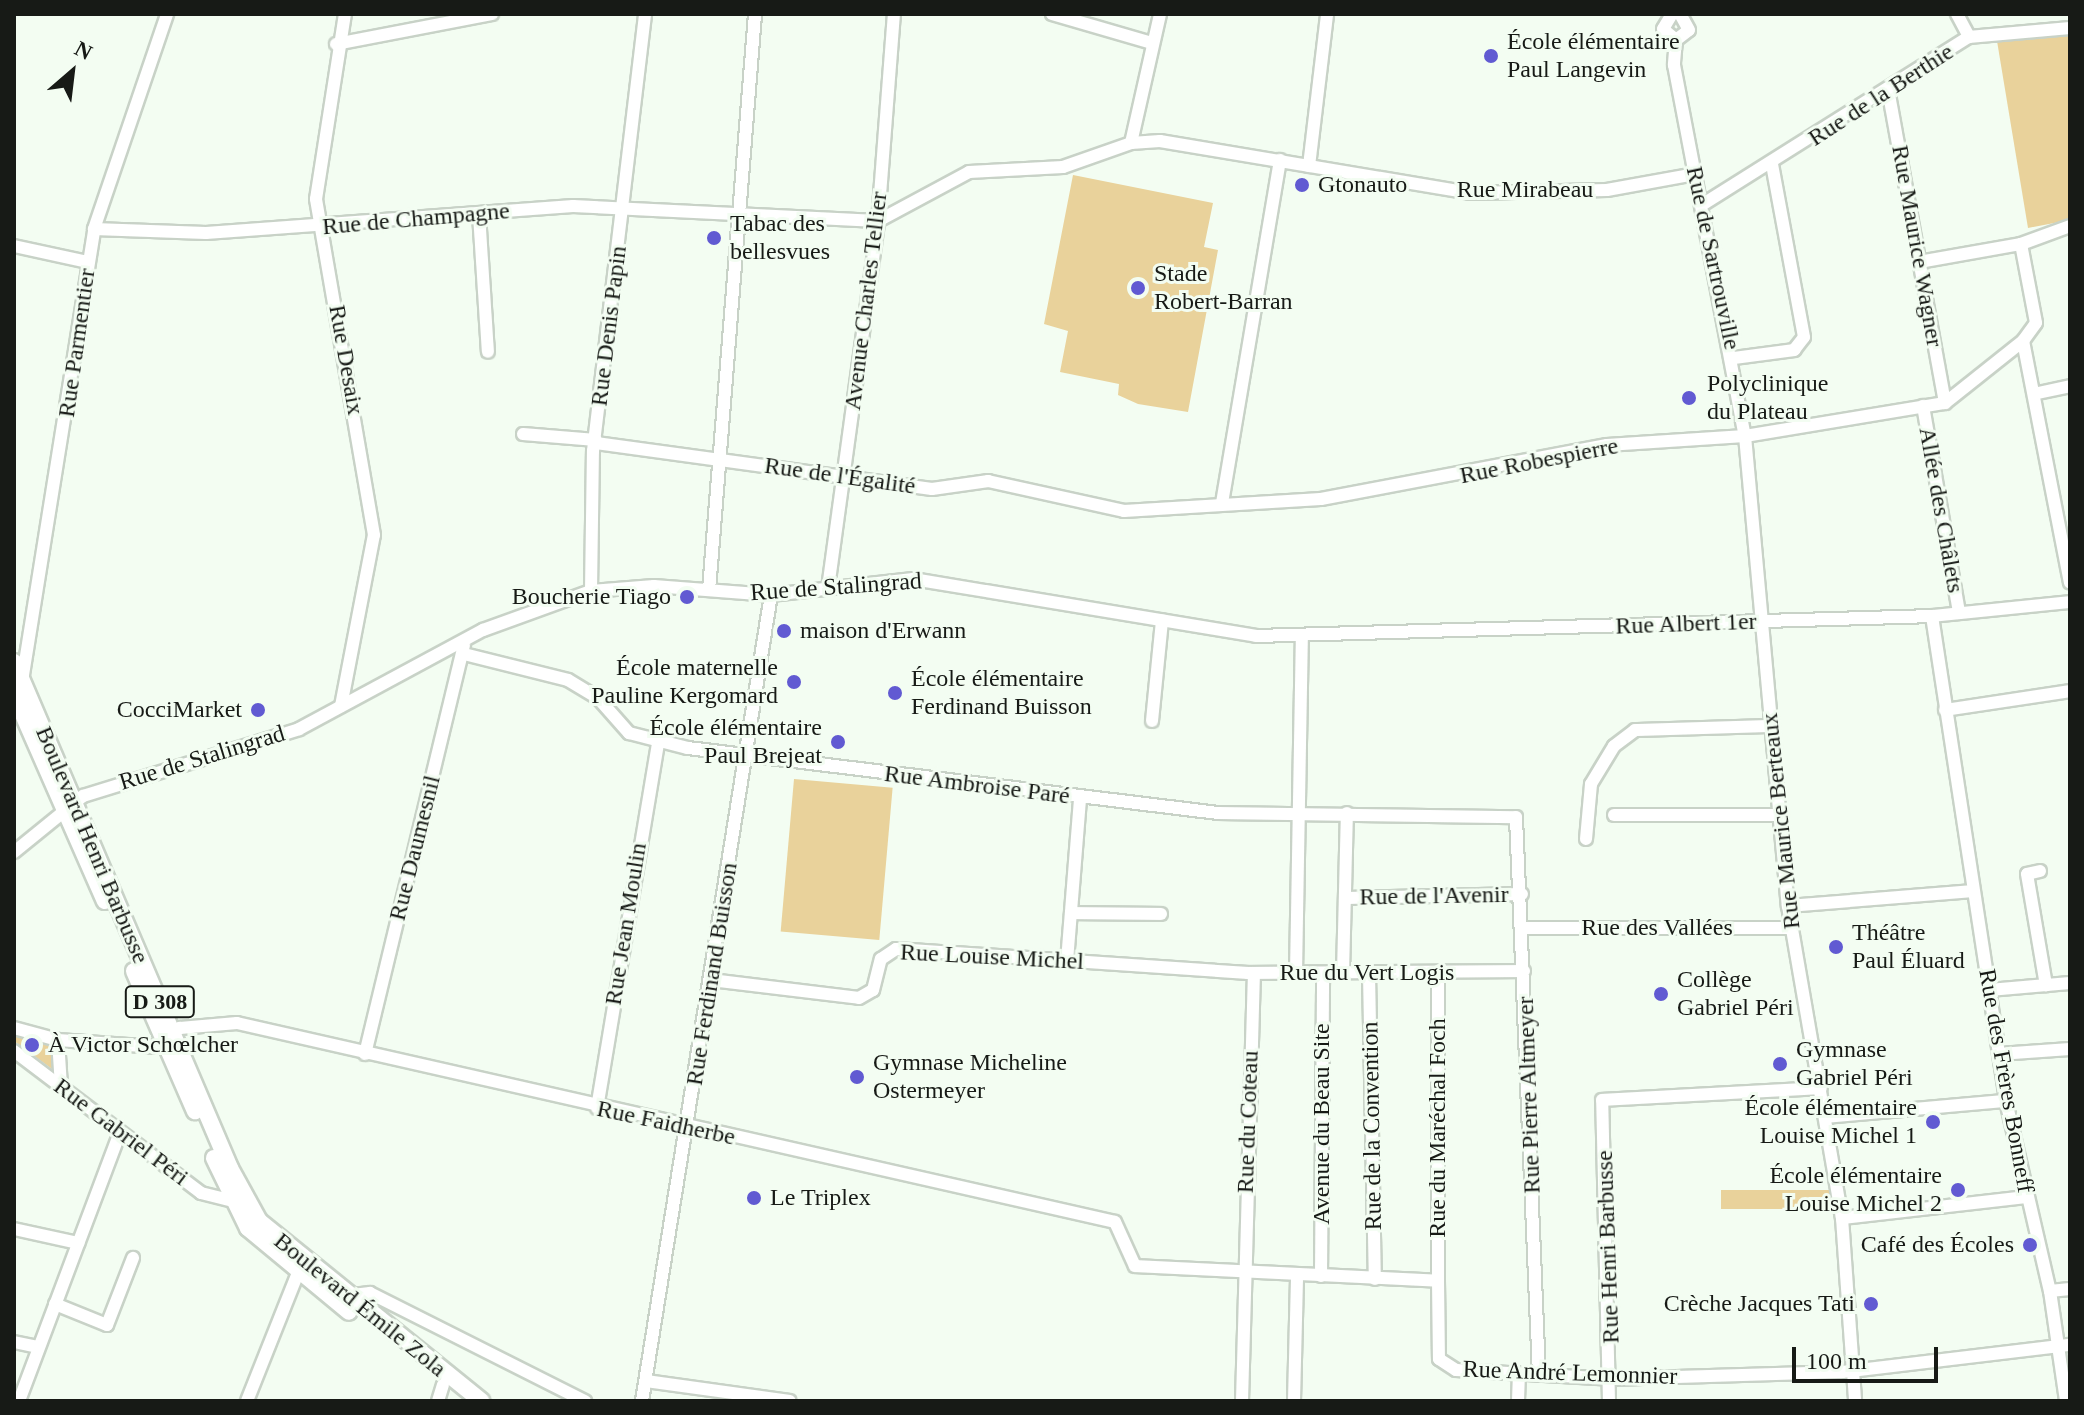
<!DOCTYPE html>
<html>
<head>
<meta charset="utf-8">
<style>
	body { margin:0 }
	#map { position:relative; width:2084px; height:1415px; overflow:hidden; background:#f3fdf2; font-family:"Times New Roman",serif }
	div>[style] { position:absolute }
	[style*='--x'] { left:calc(var(--x)*1px); top:calc(var(--y)*1px); width:calc(var(--w)*1px); rotate:calc(var(--a)*1deg) }
	.green>* { inset:0; background:#e9d29b; transform-origin:0 0 }
	.roads { filter:drop-shadow(2px 0 #c8d2c7) drop-shadow(-2px 0 #c8d2c7) drop-shadow(0 2px #c8d2c7) drop-shadow(0 -2px #c8d2c7) }
	.minor>* { height:12px; margin:-6px; padding:0 6px; transform-origin:6px; border-radius:6px; background:#fff }
	.major>* { height:16px; margin:-8px; padding:0 8px; transform-origin:8px; border-radius:8px; background:#fff }
	.dots>* { width:22px; height:22px; translate:-50% -50%; box-sizing:border-box; border:4px solid #f3fdf2; border-radius:50% }
	span { translate:-50% -50%; white-space:nowrap; text-align:center; line-height:1.15; -webkit-text-stroke:6px #f3fdf2; paint-order:stroke }
	.shield-label span { padding:2px 6px; background:#f3fdf2; border:2px solid; border-radius:6px; -webkit-text-stroke-width:0 }
	.shield-label { font-size:22px; color:#171a16; font-weight:700 }
	.poi-label { font-size:24px; color:#171a16 }
	.left { translate:0 -50%; text-align:left }
	.right { translate:-100% -50%; text-align:right }
	.street-label { font-size:24px; color:#171a16 }
	.frame { position:absolute; inset:0; border:16px solid #171a16; pointer-events:none }
	.north { position:absolute; left:32px; top:32px; width:80px; height:80px; -webkit-text-stroke:6px #f3fdf2; paint-order:stroke; rotate:28deg; font-size:22px; font-weight:700; line-height:32px; text-align:center; color:#171a16 }
	.north::after { content:''; display:block; margin:auto; width:28px; height:36px; background:#171a16; clip-path:polygon(50% 0,100% 100%,50% 72%,0 100%) }
	.scale { position:absolute; left:1792px; top:1347px; width:146px; height:36px; box-sizing:border-box; border:4px solid #171a16; border-top:0; padding-left:10px; font-size:24px; line-height:28px; white-space:nowrap; color:#171a16; -webkit-text-stroke:6px #f3fdf2; paint-order:stroke }
</style>
</head>
<body>
<div id="map">
	<div class="green">
		<i style="clip-path:polygon(2070px 35px,2070px 220px,2028px 228px,1997px 41px)"></i>
		<i style="clip-path:polygon(1073px 175px,1213px 203px,1204px 247px,1218px 250px,1188px 412px,1138px 404px,1118px 395px,1119px 384px,1060px 372px,1068px 331px,1044px 324px)"></i>
		<i style="left:794px;top:779px;width:99px;height:153px;rotate:5deg"></i>
		<i style="clip-path:polygon(14px 1033px,52px 1043px,57px 1066px,52px 1069px,14px 1041px)"></i>
		<i style="left:1833px;top:1190px;width:19px;height:112px;rotate:90deg"></i>
	</div>
	<div class="roads">
		<div class="minor">
			<i style="--x:1052;--y:14;--w:104;--a:16.2"></i>
			<i style="--x:1672;--y:14;--w:17;--a:121"></i>
			<i style="--x:1663;--y:29;--w:17;--a:40"></i>
			<i style="--x:1676;--y:40;--w:16;--a:-38"></i>
			<i style="--x:1689;--y:30;--w:18;--a:-119"></i>
			<i style="--x:1957;--y:14;--w:26;--a:62"></i>
			<i style="--x:1676;--y:40;--w:25;--a:95"></i>
			<i style="--x:1674;--y:65;--w:378;--a:79.2"></i>
			<i style="--x:1745;--y:436;--w:472;--a:84.8"></i>
			<i style="--x:1788;--y:906;--w:317;--a:80.2"></i>
			<i style="--x:1842;--y:1218;--w:183;--a:85.9"></i>
			<i style="--x:336;--y:44;--w:159;--a:-10.9"></i>
			<i style="--x:1888;--y:89;--w:319;--a:79.7"></i>
			<i style="--x:1131;--y:143;--w:132;--a:-77.3"></i>
			<i style="--x:1309;--y:166;--w:153;--a:-83.2"></i>
			<i style="--x:1705;--y:203;--w:312;--a:-32.2"></i>
			<i style="--x:1969;--y:37;--w:101;--a:-5.1"></i>
			<i style="--x:479;--y:214;--w:138;--a:86.3"></i>
			<i style="--x:94;--y:229;--w:112;--a:2"></i>
			<i style="--x:206;--y:233;--w:368;--a:-4.2"></i>
			<i style="--x:573;--y:206;--w:305;--a:2.8"></i>
			<i style="--x:878;--y:221;--w:103;--a:-28.3"></i>
			<i style="--x:969;--y:172;--w:94;--a:-3"></i>
			<i style="--x:1063;--y:167;--w:72;--a:-19.4"></i>
			<i style="--x:1131;--y:143;--w:29;--a:-4"></i>
			<i style="--x:1160;--y:141;--w:314;--a:9.5"></i>
			<i style="--x:1470;--y:193;--w:137;--a:-1.3"></i>
			<i style="--x:1607;--y:190;--w:89;--a:-10.3"></i>
			<i style="--x:2021;--y:244;--w:80;--a:79.2"></i>
			<i style="--x:2036;--y:323;--w:22;--a:126"></i>
			<i style="--x:2023;--y:341;--w:246;--a:79"></i>
			<i style="--x:14;--y:246;--w:76;--a:12.2"></i>
			<i style="--x:1919;--y:262;--w:104;--a:-10"></i>
			<i style="--x:2021;--y:244;--w:52;--a:-20.2"></i>
			<i style="--x:1734;--y:358;--w:61;--a:-7.6"></i>
			<i style="--x:1794;--y:350;--w:16;--a:-52"></i>
			<i style="--x:1804;--y:337;--w:175;--a:-100.5"></i>
			<i style="--x:2038;--y:393;--w:33;--a:-12"></i>
			<i style="--x:1923;--y:406;--w:210;--a:80.1"></i>
			<i style="--x:523;--y:434;--w:73;--a:4.7"></i>
			<i style="--x:596;--y:443;--w:339;--a:7.8"></i>
			<i style="--x:932;--y:489;--w:57;--a:-8.1"></i>
			<i style="--x:988;--y:481;--w:139;--a:12.4"></i>
			<i style="--x:1124;--y:511;--w:197;--a:-3.5"></i>
			<i style="--x:1321;--y:499;--w:291;--a:-10.7"></i>
			<i style="--x:1607;--y:445;--w:138;--a:-3.7"></i>
			<i style="--x:1745;--y:436;--w:203;--a:-9.4"></i>
			<i style="--x:1945;--y:403;--w:100;--a:-38.5"></i>
			<i style="--x:1222;--y:503;--w:348;--a:-80.4"></i>
			<i style="--x:828;--y:588;--w:370;--a:-82.2"></i>
			<i style="--x:878;--y:221;--w:208;--a:-85.6"></i>
			<i style="--x:709;--y:590;--w:578;--a:-85.43"></i>
			<i style="--x:591;--y:591;--w:140;--a:-89.2"></i>
			<i style="--x:593;--y:451;--w:440;--a:-83.2"></i>
			<i style="--x:1932;--y:616;--w:491;--a:81.3"></i>
			<i style="--x:2006;--y:1101;--w:195;--a:77"></i>
			<i style="--x:2050;--y:1291;--w:111;--a:81.7"></i>
			<i style="--x:464;--y:654;--w:107;--a:14"></i>
			<i style="--x:568;--y:680;--w:35;--a:31"></i>
			<i style="--x:598;--y:698;--w:47;--a:48.5"></i>
			<i style="--x:629;--y:733;--w:61;--a:14.3"></i>
			<i style="--x:688;--y:748;--w:534;--a:6.99"></i>
			<i style="--x:1218;--y:813;--w:298;--a:0.8"></i>
			<i style="--x:1516;--y:817;--w:558;--a:87.64"></i>
			<i style="--x:22;--y:681;--w:458;--a:-80.9"></i>
			<i style="--x:94;--y:229;--w:227;--a:-71.2"></i>
			<i style="--x:341;--y:706;--w:174;--a:-79.1"></i>
			<i style="--x:374;--y:535;--w:341;--a:-99.8"></i>
			<i style="--x:316;--y:199;--w:187;--a:-81.1"></i>
			<i style="--x:1945;--y:710;--w:126;--a:-8.6"></i>
			<i style="--x:1152;--y:721;--w:101;--a:-84.3"></i>
			<i style="--x:1614;--y:815;--w:166;--a:0"></i>
			<i style="--x:1586;--y:839;--w:55;--a:-84.8"></i>
			<i style="--x:1591;--y:784;--w:44;--a:-58.8"></i>
			<i style="--x:1614;--y:746;--w:26;--a:-37"></i>
			<i style="--x:1635;--y:730;--w:136;--a:-1.7"></i>
			<i style="--x:14;--y:852;--w:89;--a:-39.1"></i>
			<i style="--x:83;--y:796;--w:226;--a:-17.2"></i>
			<i style="--x:299;--y:729;--w:209;--a:-28.3"></i>
			<i style="--x:483;--y:630;--w:115;--a:-19.9"></i>
			<i style="--x:591;--y:591;--w:63;--a:-4.5"></i>
			<i style="--x:654;--y:586;--w:117;--a:4.4"></i>
			<i style="--x:771;--y:595;--w:143;--a:-6.4"></i>
			<i style="--x:913;--y:579;--w:348;--a:9.4"></i>
			<i style="--x:1256;--y:636;--w:676;--a:-1.69"></i>
			<i style="--x:1932;--y:616;--w:139;--a:-5.8"></i>
			<i style="--x:2040;--y:871;--w:13;--a:167"></i>
			<i style="--x:2027;--y:874;--w:113;--a:80.3"></i>
			<i style="--x:1346;--y:898;--w:176;--a:-1.3"></i>
			<i style="--x:1788;--y:906;--w:186;--a:-4.6"></i>
			<i style="--x:1071;--y:913;--w:90;--a:0.6"></i>
			<i style="--x:1523;--y:928;--w:268;--a:0"></i>
			<i style="--x:1067;--y:961;--w:164;--a:-85.4"></i>
			<i style="--x:1296;--y:973;--w:336;--a:-89"></i>
			<i style="--x:1343;--y:973;--w:160;--a:-88.6"></i>
			<i style="--x:1369;--y:974;--w:305;--a:88.9"></i>
			<i style="--x:711;--y:980;--w:149;--a:6.9"></i>
			<i style="--x:859;--y:998;--w:16;--a:-30"></i>
			<i style="--x:873;--y:990;--w:32;--a:-76"></i>
			<i style="--x:881;--y:959;--w:18;--a:-34"></i>
			<i style="--x:896;--y:949;--w:353;--a:3.9"></i>
			<i style="--x:1248;--y:973;--w:276;--a:-0.4"></i>
			<i style="--x:1989;--y:990;--w:81;--a:-4.9"></i>
			<i style="--x:14;--y:1028;--w:46;--a:15.3"></i>
			<i style="--x:58;--y:1040;--w:99;--a:4"></i>
			<i style="--x:157;--y:1047;--w:30;--a:-40"></i>
			<i style="--x:180;--y:1028;--w:57;--a:-5"></i>
			<i style="--x:237;--y:1023;--w:900;--a:12.77"></i>
			<i style="--x:1115;--y:1222;--w:48;--a:65.6"></i>
			<i style="--x:1135;--y:1266;--w:303;--a:2.8"></i>
			<i style="--x:1438;--y:1281;--w:78;--a:89.3"></i>
			<i style="--x:1439;--y:1359;--w:20;--a:33"></i>
			<i style="--x:1456;--y:1370;--w:154;--a:3.3"></i>
			<i style="--x:1610;--y:1379;--w:232;--a:-1.7"></i>
			<i style="--x:1842;--y:1372;--w:230;--a:-6.8"></i>
			<i style="--x:58;--y:1040;--w:47;--a:86.3"></i>
			<i style="--x:14;--y:1051;--w:235;--a:37.2"></i>
			<i style="--x:201;--y:1193;--w:41;--a:14"></i>
			<i style="--x:365;--y:1054;--w:421;--a:-76.4"></i>
			<i style="--x:1999;--y:1054;--w:71;--a:-4"></i>
			<i style="--x:597;--y:1108;--w:371;--a:-80.5"></i>
			<i style="--x:1825;--y:1117;--w:182;--a:-5.1"></i>
			<i style="--x:1842;--y:1218;--w:186;--a:-6.5"></i>
			<i style="--x:14;--y:1229;--w:66;--a:12.3"></i>
			<i style="--x:1321;--y:1276;--w:303;--a:-89.6"></i>
			<i style="--x:1438;--y:1281;--w:306;--a:-90"></i>
			<i style="--x:2050;--y:1291;--w:20;--a:-6"></i>
			<i style="--x:344;--y:1296;--w:26;--a:-7"></i>
			<i style="--x:370;--y:1293;--w:241;--a:26.7"></i>
			<i style="--x:55;--y:1304;--w:56;--a:22"></i>
			<i style="--x:107;--y:1325;--w:72;--a:-68.8"></i>
			<i style="--x:14;--y:1342;--w:25;--a:12"></i>
			<i style="--x:646;--y:1381;--w:145;--a:7.9"></i>
			<i style="--x:19;--y:1401;--w:287;--a:-69.4"></i>
			<i style="--x:247;--y:1401;--w:146;--a:-68.3"></i>
			<i style="--x:438;--y:1401;--w:17;--a:-73"></i>
			<i style="--x:642;--y:1401;--w:816;--a:-80.91"></i>
			<i style="--x:1242;--y:1401;--w:428;--a:-88.4"></i>
			<i style="--x:1294;--y:1401;--w:127;--a:-88.6"></i>
			<i style="--x:1518;--y:1401;--w:27;--a:-88"></i>
			<i style="--x:1609;--y:1401;--w:301;--a:-91.3"></i>
			<i style="--x:1602;--y:1100;--w:219;--a:-3.1"></i>
		</div>
		<div class="major">
			<i style="--x:14;--y:662;--w:550;--a:66.88"></i>
			<i style="--x:230;--y:1168;--w:60;--a:61.3"></i>
			<i style="--x:259;--y:1221;--w:286;--a:39"></i>
			<i style="--x:14;--y:694;--w:226;--a:66.3"></i>
			<i style="--x:134;--y:971;--w:153;--a:66.5"></i>
			<i style="--x:214;--y:1158;--w:78;--a:64.1"></i>
			<i style="--x:248;--y:1228;--w:131;--a:39.7"></i>
		</div>
	</div>
	<div class="dots">
		<i style="left:1491px;top:56px;background:#615ad2"></i>
		<i style="left:1302px;top:185px;background:#615ad2"></i>
		<i style="left:714px;top:238px;background:#615ad2"></i>
		<i style="left:1138px;top:288px;background:#615ad2"></i>
		<i style="left:1689px;top:398px;background:#615ad2"></i>
		<i style="left:687px;top:597px;background:#615ad2"></i>
		<i style="left:784px;top:631px;background:#615ad2"></i>
		<i style="left:794px;top:682px;background:#615ad2"></i>
		<i style="left:895px;top:693px;background:#615ad2"></i>
		<i style="left:258px;top:710px;background:#615ad2"></i>
		<i style="left:838px;top:742px;background:#615ad2"></i>
		<i style="left:1836px;top:947px;background:#615ad2"></i>
		<i style="left:1661px;top:994px;background:#615ad2"></i>
		<i style="left:32px;top:1045px;background:#615ad2"></i>
		<i style="left:1780px;top:1064px;background:#615ad2"></i>
		<i style="left:857px;top:1077px;background:#615ad2"></i>
		<i style="left:1933px;top:1122px;background:#615ad2"></i>
		<i style="left:1958px;top:1190px;background:#615ad2"></i>
		<i style="left:754px;top:1198px;background:#615ad2"></i>
		<i style="left:2030px;top:1245px;background:#615ad2"></i>
		<i style="left:1871px;top:1304px;background:#615ad2"></i>
	</div>
	<div class="shield-label">
		<span style="left:160px;top:1002px">D 308</span>
	</div>
	<div class="poi-label">
		<span class="left" style="left:1507px;top:56px">École élémentaire<br>Paul Langevin</span>
		<span class="left" style="left:1318px;top:185px">Gtonauto</span>
		<span class="left" style="left:730px;top:238px">Tabac des<br>bellesvues</span>
		<span class="left" style="left:1154px;top:288px">Stade<br>Robert-Barran</span>
		<span class="left" style="left:1707px;top:398px">Polyclinique<br>du Plateau</span>
		<span class="right" style="left:671px;top:597px">Boucherie Tiago</span>
		<span class="left" style="left:800px;top:631px">maison d'Erwann</span>
		<span class="right" style="left:778px;top:682px">École maternelle<br>Pauline Kergomard</span>
		<span class="left" style="left:911px;top:693px">École élémentaire<br>Ferdinand Buisson</span>
		<span class="right" style="left:242px;top:710px">CocciMarket</span>
		<span class="right" style="left:822px;top:742px">École élémentaire<br>Paul Brejeat</span>
		<span class="left" style="left:1852px;top:947px">Théâtre<br>Paul Éluard</span>
		<span class="left" style="left:1677px;top:994px">Collège<br>Gabriel Péri</span>
		<span class="left" style="left:48px;top:1045px">À Victor Schœlcher</span>
		<span class="left" style="left:1796px;top:1064px">Gymnase<br>Gabriel Péri</span>
		<span class="left" style="left:873px;top:1077px">Gymnase Micheline<br>Ostermeyer</span>
		<span class="right" style="left:1917px;top:1122px">École élémentaire<br>Louise Michel 1</span>
		<span class="right" style="left:1942px;top:1190px">École élémentaire<br>Louise Michel 2</span>
		<span class="left" style="left:770px;top:1198px">Le Triplex</span>
		<span class="right" style="left:2014px;top:1245px">Café des Écoles</span>
		<span class="right" style="left:1855px;top:1304px">Crèche Jacques Tati</span>
	</div>
	<div class="street-label">
		<span style="left:1881px;top:95px;rotate:-33deg">Rue de la Berthie</span>
		<span style="left:1525px;top:190px">Rue Mirabeau</span>
		<span style="left:416px;top:219px;rotate:-5deg">Rue de Champagne</span>
		<span style="left:1917px;top:246px;rotate:80deg">Rue Maurice Wagner</span>
		<span style="left:1713px;top:258px;rotate:78deg">Rue de Sartrouville</span>
		<span style="left:866px;top:301px;rotate:-83deg">Avenue Charles Tellier</span>
		<span style="left:609px;top:326px;rotate:-83deg">Rue Denis Papin</span>
		<span style="left:77px;top:343px;rotate:-82deg">Rue Parmentier</span>
		<span style="left:346px;top:360px;rotate:80deg">Rue Desaix</span>
		<span style="left:1539px;top:461px;rotate:-11deg">Rue Robespierre</span>
		<span style="left:840px;top:476px;rotate:8deg">Rue de l'Égalité</span>
		<span style="left:1941px;top:510px;rotate:80deg">Allée des Châlets</span>
		<span style="left:836px;top:587px;rotate:-4deg">Rue de Stalingrad</span>
		<span style="left:1686px;top:624px;rotate:-2deg">Rue Albert 1er</span>
		<span style="left:202px;top:758px;rotate:-17deg">Rue de Stalingrad</span>
		<span style="left:977px;top:785px;rotate:7deg">Rue Ambroise Paré</span>
		<span style="left:1781px;top:821px;rotate:-96deg">Rue Maurice Berteaux</span>
		<span style="left:92px;top:845px;rotate:67deg">Boulevard Henri Barbusse</span>
		<span style="left:415px;top:848px;rotate:-76deg">Rue Daumesnil</span>
		<span style="left:1434px;top:896px;rotate:-1deg">Rue de l'Avenir</span>
		<span style="left:626px;top:924px;rotate:-81deg">Rue Jean Moulin</span>
		<span style="left:1657px;top:928px">Rue des Vallées</span>
		<span style="left:992px;top:957px;rotate:3deg">Rue Louise Michel</span>
		<span style="left:1367px;top:973px">Rue du Vert Logis</span>
		<span style="left:712px;top:974px;rotate:-81deg">Rue Ferdinand Buisson</span>
		<span style="left:2006px;top:1081px;rotate:80deg">Rue des Frères Bonneff</span>
		<span style="left:1529px;top:1095px;rotate:-92deg">Rue Pierre Altmeyer</span>
		<span style="left:1248px;top:1122px;rotate:-88deg">Rue du Coteau</span>
		<span style="left:666px;top:1123px;rotate:12deg">Rue Faidherbe</span>
		<span style="left:1322px;top:1124px;rotate:-90deg">Avenue du Beau Site</span>
		<span style="left:1372px;top:1126px;rotate:-91deg">Rue de la Convention</span>
		<span style="left:1438px;top:1128px;rotate:-90deg">Rue du Maréchal Foch</span>
		<span style="left:121px;top:1132px;rotate:37deg">Rue Gabriel Péri</span>
		<span style="left:1608px;top:1247px;rotate:-92deg">Rue Henri Barbusse</span>
		<span style="left:360px;top:1305px;rotate:39deg">Boulevard Émile Zola</span>
		<span style="left:1570px;top:1373px;rotate:2deg">Rue André Lemonnier</span>
	</div>
	<div class="frame"></div>
	<div class="north">N</div>
	<div class="scale">100 m</div>
</div>
</body>
</html>
